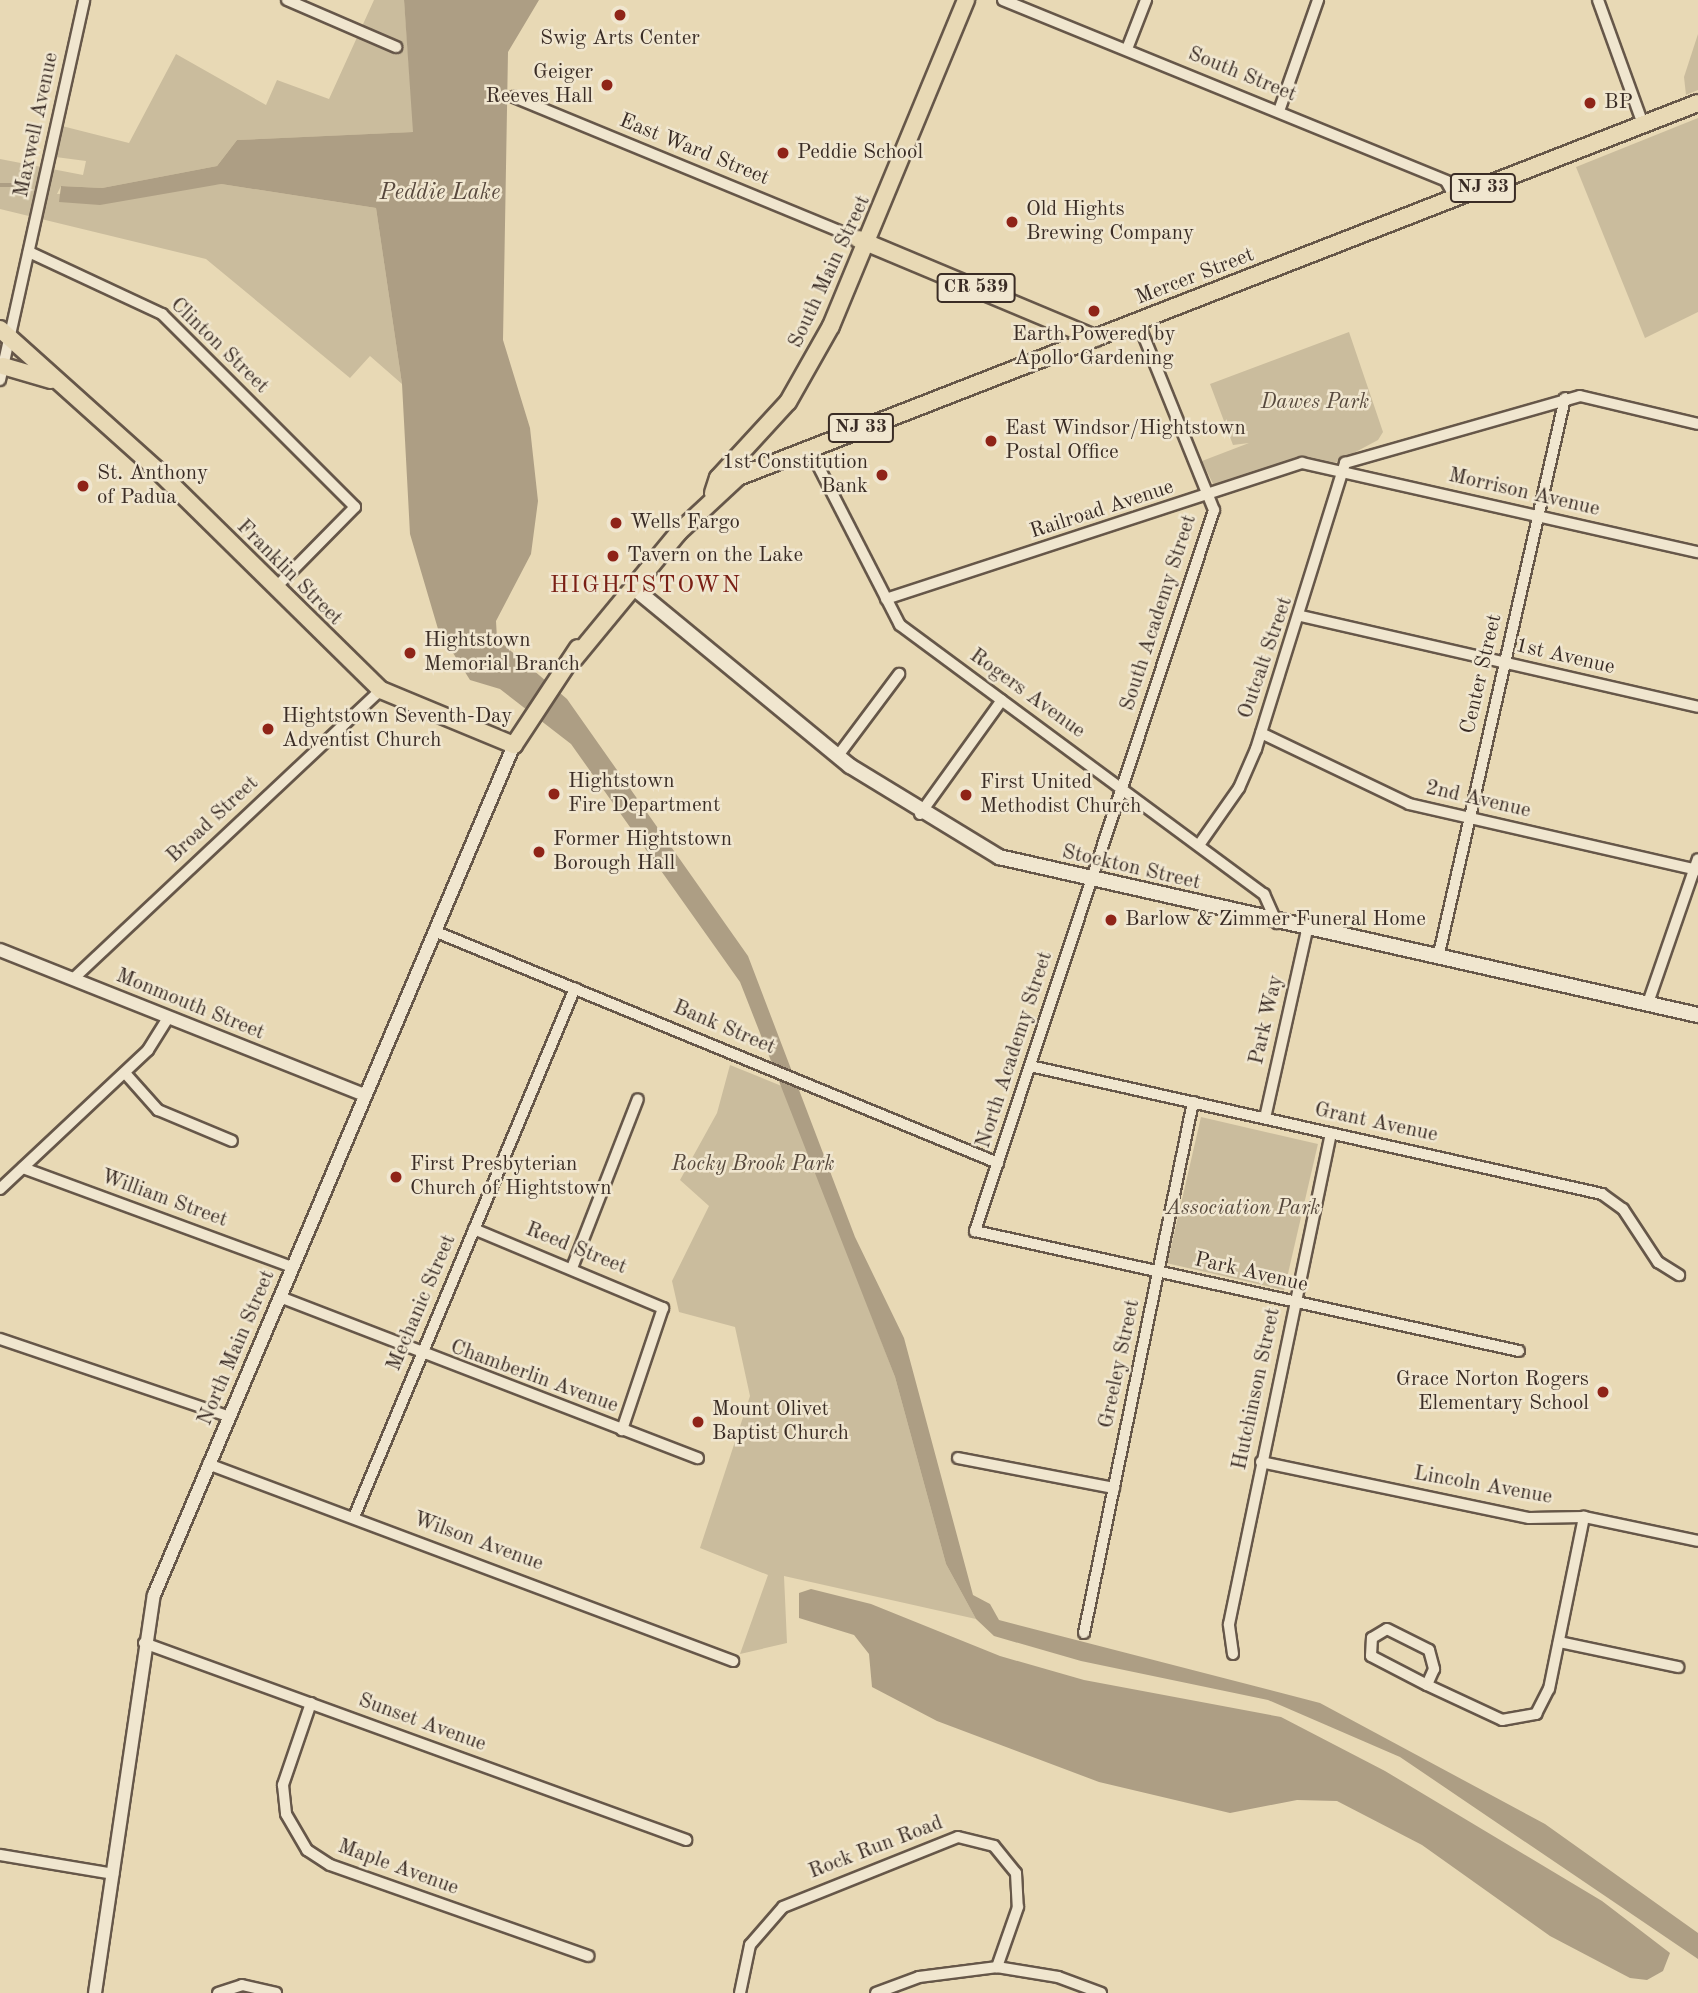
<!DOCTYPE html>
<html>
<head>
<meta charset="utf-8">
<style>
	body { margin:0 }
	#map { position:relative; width:1698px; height:1993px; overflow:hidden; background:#e8d9b5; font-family:"Old Standard TT",serif }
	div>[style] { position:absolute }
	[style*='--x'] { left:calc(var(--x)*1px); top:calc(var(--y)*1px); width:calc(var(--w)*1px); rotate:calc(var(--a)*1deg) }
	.green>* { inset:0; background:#cabc9d; transform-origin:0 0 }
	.water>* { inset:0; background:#ad9e84 }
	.stream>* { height:3.5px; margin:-1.75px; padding:0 1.75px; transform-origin:1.75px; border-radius:1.75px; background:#ad9e84 }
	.roads { filter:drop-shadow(2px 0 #665749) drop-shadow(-2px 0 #665749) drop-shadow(0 2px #665749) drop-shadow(0 -2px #665749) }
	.minor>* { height:10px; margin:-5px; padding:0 5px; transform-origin:5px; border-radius:5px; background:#f0e6cf }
	.tertiary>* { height:12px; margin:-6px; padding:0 6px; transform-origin:6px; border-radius:6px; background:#f0e6cf }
	.secondary>* { height:14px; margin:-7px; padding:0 7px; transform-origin:7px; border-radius:7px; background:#f0e6cf }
	.primary>* { height:16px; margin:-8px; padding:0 8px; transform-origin:8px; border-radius:8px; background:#e8d9b5 }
	.dots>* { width:19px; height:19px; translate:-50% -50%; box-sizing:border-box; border:4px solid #f0e6cf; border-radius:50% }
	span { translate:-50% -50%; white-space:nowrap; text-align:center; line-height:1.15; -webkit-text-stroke:5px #f0e6cf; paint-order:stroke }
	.shield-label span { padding:2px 5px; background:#f0e6cf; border:2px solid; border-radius:5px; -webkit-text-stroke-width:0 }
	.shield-label { font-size:19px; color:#3a2c25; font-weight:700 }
	.poi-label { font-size:21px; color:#3a2c25 }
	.right { translate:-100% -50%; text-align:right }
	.left { translate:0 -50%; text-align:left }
	.street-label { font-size:21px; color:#3a2c25 }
	.park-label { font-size:21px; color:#57493d; font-style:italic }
	.water-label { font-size:23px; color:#57483d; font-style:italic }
	.quarter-label { font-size:24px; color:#7a1f14; letter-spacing:2px }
</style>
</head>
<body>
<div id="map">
	<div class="green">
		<i style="clip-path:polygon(374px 0,404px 0,414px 132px,237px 140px,217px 166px,102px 188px,61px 186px,57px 194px,221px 184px,376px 208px,402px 384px,370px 356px,350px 378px,206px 259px,0 209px,0 159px,83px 175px,86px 161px,48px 156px,54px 124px,129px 143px,176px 54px,266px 105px,277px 80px,329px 99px)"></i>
		<i style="clip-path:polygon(1698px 34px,1698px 90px,1686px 95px,1684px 77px)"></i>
		<i style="clip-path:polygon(1698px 118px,1698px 312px,1645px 338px,1576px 167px)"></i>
		<i style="clip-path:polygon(1349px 332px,1383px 432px,1378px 440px,1335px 463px,1301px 458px,1214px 486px,1202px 461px,1249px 443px,1233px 445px,1210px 384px)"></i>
		<i style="clip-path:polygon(730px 1065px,784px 1087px,895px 1377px,946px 1564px,976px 1619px,784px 1576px,787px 1643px,740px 1654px,768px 1575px,700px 1548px,750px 1396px,735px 1327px,679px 1312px,672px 1281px,709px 1206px,680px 1180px,717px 1113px)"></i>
		<i style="left:1201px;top:1117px;width:120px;height:150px;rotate:13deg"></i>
	</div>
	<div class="water">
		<i style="clip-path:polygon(404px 0,539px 0,508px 52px,503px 340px,530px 428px,538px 501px,531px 554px,496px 621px,497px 639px,567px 699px,748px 956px,855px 1237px,904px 1338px,973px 1595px,990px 1604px,999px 1620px,1320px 1703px,1545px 1824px,1698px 1933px,1698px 1959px,1400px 1757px,1268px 1700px,1081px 1661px,994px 1636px,976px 1619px,946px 1564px,895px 1377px,740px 982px,571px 744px,500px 689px,470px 680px,438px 629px,410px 534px,402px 384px,376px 208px,221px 184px,100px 205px,59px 202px,61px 186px,102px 188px,217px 166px,237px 140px,413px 132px)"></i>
		<i style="clip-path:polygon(811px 1589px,871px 1604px,1000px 1656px,1084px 1680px,1281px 1717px,1385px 1771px,1602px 1901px,1670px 1953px,1663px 1971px,1647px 1980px,1630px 1978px,1550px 1936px,1422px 1845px,1337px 1801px,1297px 1800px,1230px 1813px,1099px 1782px,937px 1721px,872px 1687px,869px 1654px,854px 1635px,799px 1618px,799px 1593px)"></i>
	</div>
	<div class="stream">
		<i style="--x:0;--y:185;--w:26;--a:0"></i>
	</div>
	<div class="roads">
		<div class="minor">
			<i style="--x:287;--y:0;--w:119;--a:23.3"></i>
			<i style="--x:1003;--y:0;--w:479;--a:22.2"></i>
			<i style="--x:1446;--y:181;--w:21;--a:61"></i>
			<i style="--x:1598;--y:0;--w:132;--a:70.1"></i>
			<i style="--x:1127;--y:49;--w:53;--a:-68.8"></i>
			<i style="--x:514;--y:97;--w:372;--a:22.4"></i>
			<i style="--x:1279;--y:111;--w:118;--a:-70.6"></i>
			<i style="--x:29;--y:252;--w:147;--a:25"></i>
			<i style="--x:162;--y:314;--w:273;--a:45"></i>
			<i style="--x:355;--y:507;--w:114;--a:134.6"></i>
			<i style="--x:1138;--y:322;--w:203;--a:68"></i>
			<i style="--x:1214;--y:510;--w:760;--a:108.34"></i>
			<i style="--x:975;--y:1231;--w:557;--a:12.44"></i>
			<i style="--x:0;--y:380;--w:389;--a:-77.5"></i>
			<i style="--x:809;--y:448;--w:199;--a:62.8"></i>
			<i style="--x:900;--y:625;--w:453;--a:36.5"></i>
			<i style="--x:1264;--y:894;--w:32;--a:66"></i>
			<i style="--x:886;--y:599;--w:438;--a:-18.1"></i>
			<i style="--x:1302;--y:463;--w:406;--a:12.7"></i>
			<i style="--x:1301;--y:616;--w:407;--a:12.9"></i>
			<i style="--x:1261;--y:733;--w:164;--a:25.6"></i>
			<i style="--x:1409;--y:804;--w:296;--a:12.9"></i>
			<i style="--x:837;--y:757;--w:104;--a:-53.2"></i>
			<i style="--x:920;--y:814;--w:140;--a:-54.3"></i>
			<i style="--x:1199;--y:845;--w:70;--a:-54.9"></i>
			<i style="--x:1239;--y:788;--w:43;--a:-66.4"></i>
			<i style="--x:1256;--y:749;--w:300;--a:-72.7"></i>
			<i style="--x:1345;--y:463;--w:244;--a:-15.9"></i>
			<i style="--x:1580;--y:396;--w:121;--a:13.3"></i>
			<i style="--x:434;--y:931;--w:610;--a:22.36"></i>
			<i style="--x:1438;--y:958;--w:574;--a:-77.22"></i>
			<i style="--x:73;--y:979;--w:422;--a:-43.2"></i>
			<i style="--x:1648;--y:1003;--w:152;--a:-70.9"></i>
			<i style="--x:1030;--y:1066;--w:586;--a:12.61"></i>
			<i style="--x:1602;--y:1194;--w:26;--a:36"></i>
			<i style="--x:1623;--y:1209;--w:64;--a:56.6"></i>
			<i style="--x:1658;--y:1262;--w:25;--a:32"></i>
			<i style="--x:125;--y:1073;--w:50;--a:48.3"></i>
			<i style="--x:158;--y:1110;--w:80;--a:22.7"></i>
			<i style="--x:1265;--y:1118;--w:193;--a:-77.4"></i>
			<i style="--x:23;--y:1168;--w:287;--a:20.2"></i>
			<i style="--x:0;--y:1189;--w:203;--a:-43.2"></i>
			<i style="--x:148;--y:1050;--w:38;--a:-58"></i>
			<i style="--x:474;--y:1229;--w:205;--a:22.7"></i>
			<i style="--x:663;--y:1308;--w:129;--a:108.6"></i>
			<i style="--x:572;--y:1268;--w:181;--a:-68.7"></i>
			<i style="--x:280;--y:1297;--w:448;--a:21.1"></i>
			<i style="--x:0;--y:1339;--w:241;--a:18.7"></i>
			<i style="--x:958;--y:1458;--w:159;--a:10.9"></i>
			<i style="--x:1261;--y:1462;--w:274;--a:11.8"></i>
			<i style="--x:1529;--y:1518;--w:55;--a:-1"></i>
			<i style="--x:1584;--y:1517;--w:116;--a:11.9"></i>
			<i style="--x:208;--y:1464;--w:561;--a:20.57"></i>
			<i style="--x:354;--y:1517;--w:573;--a:-67.33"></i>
			<i style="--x:1387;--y:1629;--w:47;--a:26.6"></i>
			<i style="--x:1429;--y:1650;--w:20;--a:75"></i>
			<i style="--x:1434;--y:1669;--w:17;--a:114"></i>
			<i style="--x:1427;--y:1685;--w:63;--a:-152.6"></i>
			<i style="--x:1371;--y:1656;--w:18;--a:-87"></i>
			<i style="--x:1372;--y:1638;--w:17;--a:-31"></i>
			<i style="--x:1084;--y:1633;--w:542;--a:-78.4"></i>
			<i style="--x:1559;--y:1642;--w:122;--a:11.9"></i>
			<i style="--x:144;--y:1643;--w:577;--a:19.97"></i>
			<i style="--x:1233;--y:1654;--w:30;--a:-98"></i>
			<i style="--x:1229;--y:1624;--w:501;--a:-78.26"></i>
			<i style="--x:1427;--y:1685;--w:83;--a:25"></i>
			<i style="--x:1502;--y:1720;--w:35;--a:-10"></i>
			<i style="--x:1536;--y:1714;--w:28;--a:-63"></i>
			<i style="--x:1549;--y:1689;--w:176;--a:-78.5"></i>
			<i style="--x:311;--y:1703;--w:87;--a:108.9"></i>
			<i style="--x:283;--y:1785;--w:29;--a:84"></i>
			<i style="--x:286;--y:1814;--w:42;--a:59.7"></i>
			<i style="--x:307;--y:1850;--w:27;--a:33"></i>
			<i style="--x:330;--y:1865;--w:274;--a:19.4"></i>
			<i style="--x:0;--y:1855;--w:115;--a:9.5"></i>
			<i style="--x:218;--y:1993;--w:25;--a:-18"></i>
			<i style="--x:242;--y:1985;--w:35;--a:13"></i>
			<i style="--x:740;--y:1993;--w:49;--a:-78.2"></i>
			<i style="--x:750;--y:1945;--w:50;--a:-49"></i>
			<i style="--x:783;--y:1907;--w:188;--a:-21.8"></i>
			<i style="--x:958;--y:1837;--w:37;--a:14"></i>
			<i style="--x:994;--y:1846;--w:35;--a:51"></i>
			<i style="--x:1016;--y:1873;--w:34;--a:87"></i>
			<i style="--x:1018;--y:1907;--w:64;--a:109.3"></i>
			<i style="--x:876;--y:1993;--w:46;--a:-20.4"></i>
			<i style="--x:919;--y:1977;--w:79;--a:-7.3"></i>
			<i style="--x:997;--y:1967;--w:62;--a:9.3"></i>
			<i style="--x:1058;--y:1977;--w:46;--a:20.4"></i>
		</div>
		<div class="tertiary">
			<i style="--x:0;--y:950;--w:393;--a:21.7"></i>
			<i style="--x:95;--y:1993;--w:402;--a:-81.6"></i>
			<i style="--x:154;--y:1595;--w:923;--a:-67.05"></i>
		</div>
		<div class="secondary">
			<i style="--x:634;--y:588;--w:280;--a:39.5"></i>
			<i style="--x:850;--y:766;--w:175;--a:31.4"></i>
			<i style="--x:999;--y:857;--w:717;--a:12.74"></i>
		</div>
		<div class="primary">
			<i style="--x:858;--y:239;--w:257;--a:22.7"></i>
			<i style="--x:0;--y:329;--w:211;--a:41.9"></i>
			<i style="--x:157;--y:470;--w:314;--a:44.5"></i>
			<i style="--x:381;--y:690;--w:144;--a:22.5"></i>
			<i style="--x:514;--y:745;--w:116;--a:-56.6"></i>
			<i style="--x:3;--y:366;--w:50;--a:16.3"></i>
			<i style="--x:713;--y:493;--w:16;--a:-72"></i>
			<i style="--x:718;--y:478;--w:103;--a:-47.4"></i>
			<i style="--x:788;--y:402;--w:87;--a:-60.5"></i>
			<i style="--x:831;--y:326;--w:353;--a:-67.5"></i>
			<i style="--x:575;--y:658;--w:163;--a:-50.5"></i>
			<i style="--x:679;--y:532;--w:81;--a:-43"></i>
			<i style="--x:738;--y:477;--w:1030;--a:-21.29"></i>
		</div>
	</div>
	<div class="dots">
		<i style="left:620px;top:15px;background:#8f2418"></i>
		<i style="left:607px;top:85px;background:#8f2418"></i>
		<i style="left:1590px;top:103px;background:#8f2418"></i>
		<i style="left:783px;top:153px;background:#8f2418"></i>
		<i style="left:1012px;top:222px;background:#8f2418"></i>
		<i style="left:1094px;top:311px;background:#8f2418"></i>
		<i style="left:991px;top:441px;background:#8f2418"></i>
		<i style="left:882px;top:475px;background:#8f2418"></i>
		<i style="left:83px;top:486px;background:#8f2418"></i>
		<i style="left:616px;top:523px;background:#8f2418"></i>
		<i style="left:613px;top:556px;background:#8f2418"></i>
		<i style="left:410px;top:653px;background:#8f2418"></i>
		<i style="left:268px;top:729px;background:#8f2418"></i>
		<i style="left:554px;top:794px;background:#8f2418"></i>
		<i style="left:966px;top:795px;background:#8f2418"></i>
		<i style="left:539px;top:852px;background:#8f2418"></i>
		<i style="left:1111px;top:920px;background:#8f2418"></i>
		<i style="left:396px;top:1177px;background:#8f2418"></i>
		<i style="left:1603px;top:1392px;background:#8f2418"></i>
		<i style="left:698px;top:1422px;background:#8f2418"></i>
	</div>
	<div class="shield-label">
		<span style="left:1483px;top:188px">NJ 33</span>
		<span style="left:976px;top:288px">CR 539</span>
		<span style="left:861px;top:428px">NJ 33</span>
	</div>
	<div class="poi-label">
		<span style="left:620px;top:39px">Swig Arts Center</span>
		<span class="right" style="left:593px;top:85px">Geiger<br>Reeves Hall</span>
		<span class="left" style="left:1604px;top:103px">BP</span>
		<span class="left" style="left:797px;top:153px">Peddie School</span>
		<span class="left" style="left:1026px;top:222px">Old Hights<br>Brewing Company</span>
		<span style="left:1094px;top:347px">Earth Powered by<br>Apollo Gardening</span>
		<span class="left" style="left:1005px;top:441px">East Windsor/Hightstown<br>Postal Office</span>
		<span class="right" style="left:868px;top:475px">1st Constitution<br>Bank</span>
		<span class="left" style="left:97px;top:486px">St. Anthony<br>of Padua</span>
		<span class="left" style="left:630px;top:523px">Wells Fargo</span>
		<span class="left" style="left:627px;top:556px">Tavern on the Lake</span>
		<span class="left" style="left:424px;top:653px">Hightstown<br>Memorial Branch</span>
		<span class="left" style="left:282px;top:729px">Hightstown Seventh-Day<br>Adventist Church</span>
		<span class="left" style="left:568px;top:794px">Hightstown<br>Fire Department</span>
		<span class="left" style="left:980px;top:795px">First United<br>Methodist Church</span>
		<span class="left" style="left:553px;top:852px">Former Hightstown<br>Borough Hall</span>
		<span class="left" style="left:1125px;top:920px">Barlow &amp; Zimmer Funeral Home</span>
		<span class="left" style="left:410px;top:1177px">First Presbyterian<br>Church of Hightstown</span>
		<span class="right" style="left:1589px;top:1392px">Grace Norton Rogers<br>Elementary School</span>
		<span class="left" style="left:712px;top:1422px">Mount Olivet<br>Baptist Church</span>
	</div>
	<div class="street-label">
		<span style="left:1242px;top:75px;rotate:22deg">South Street</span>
		<span style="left:37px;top:125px;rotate:-78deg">Maxwell Avenue</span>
		<span style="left:694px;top:150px;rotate:22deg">East Ward Street</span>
		<span style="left:830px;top:272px;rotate:-65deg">South Main Street</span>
		<span style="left:1195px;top:277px;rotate:-21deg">Mercer Street</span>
		<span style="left:219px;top:346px;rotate:44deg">Clinton Street</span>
		<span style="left:1524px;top:493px;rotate:13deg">Morrison Avenue</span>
		<span style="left:1102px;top:510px;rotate:-18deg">Railroad Avenue</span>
		<span style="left:289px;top:573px;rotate:45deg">Franklin Street</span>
		<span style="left:1159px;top:613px;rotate:-72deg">South Academy Street</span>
		<span style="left:1565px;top:657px;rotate:13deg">1st Avenue</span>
		<span style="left:1266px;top:658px;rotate:-71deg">Outcalt Street</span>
		<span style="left:1482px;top:674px;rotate:-77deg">Center Street</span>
		<span style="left:1027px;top:694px;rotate:36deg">Rogers Avenue</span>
		<span style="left:1478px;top:800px;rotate:13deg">2nd Avenue</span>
		<span style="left:213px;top:820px;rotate:-43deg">Broad Street</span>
		<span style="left:1131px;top:868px;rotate:13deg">Stockton Street</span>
		<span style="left:190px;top:1005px;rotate:22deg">Monmouth Street</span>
		<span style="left:1267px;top:1020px;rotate:-77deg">Park Way</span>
		<span style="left:724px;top:1028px;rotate:23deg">Bank Street</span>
		<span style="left:1015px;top:1050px;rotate:-72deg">North Academy Street</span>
		<span style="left:1376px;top:1123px;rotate:12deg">Grant Avenue</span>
		<span style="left:164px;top:1199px;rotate:20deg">William Street</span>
		<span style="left:576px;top:1249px;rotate:22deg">Reed Street</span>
		<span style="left:1251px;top:1273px;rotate:13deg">Park Avenue</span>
		<span style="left:422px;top:1303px;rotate:-67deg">Mechanic Street</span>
		<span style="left:237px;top:1348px;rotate:-67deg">North Main Street</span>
		<span style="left:1120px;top:1364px;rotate:-78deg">Greeley Street</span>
		<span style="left:534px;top:1377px;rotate:20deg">Chamberlin Avenue</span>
		<span style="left:1257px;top:1389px;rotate:-78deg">Hutchinson Street</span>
		<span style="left:1483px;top:1486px;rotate:10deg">Lincoln Avenue</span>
		<span style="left:478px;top:1542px;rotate:20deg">Wilson Avenue</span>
		<span style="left:422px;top:1723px;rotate:20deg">Sunset Avenue</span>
		<span style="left:876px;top:1848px;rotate:-21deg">Rock Run Road</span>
		<span style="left:398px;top:1868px;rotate:20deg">Maple Avenue</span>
	</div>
	<div class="park-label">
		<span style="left:1315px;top:403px">Dawes Park</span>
		<span style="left:753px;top:1165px">Rocky Brook Park</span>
		<span style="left:1243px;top:1209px">Association Park</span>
	</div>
	<div class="water-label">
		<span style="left:440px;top:193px">Peddie Lake</span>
	</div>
	<div class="quarter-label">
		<span style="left:646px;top:587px">HIGHTSTOWN</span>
	</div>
</div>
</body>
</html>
